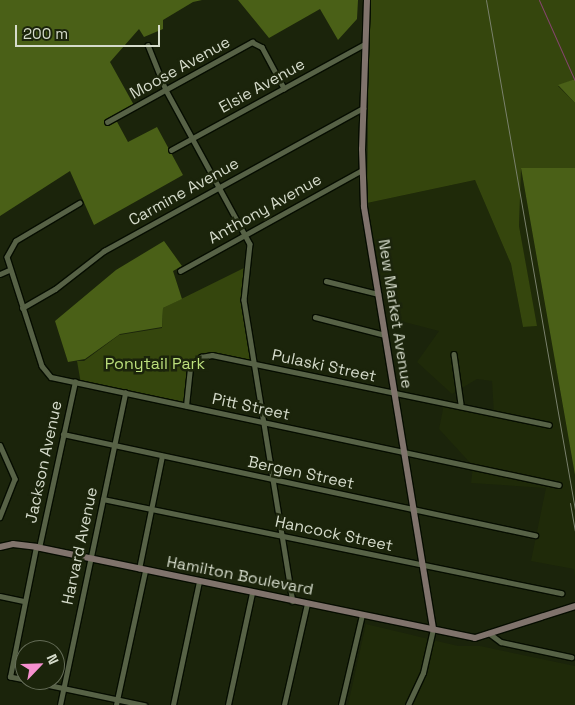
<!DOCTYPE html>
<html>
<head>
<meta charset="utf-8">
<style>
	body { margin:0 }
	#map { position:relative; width:575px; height:705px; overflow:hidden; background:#1b240b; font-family:"Space Grotesk",sans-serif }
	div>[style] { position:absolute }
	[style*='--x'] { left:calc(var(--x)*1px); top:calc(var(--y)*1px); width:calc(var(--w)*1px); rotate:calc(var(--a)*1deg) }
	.built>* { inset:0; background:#1f2a09 }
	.green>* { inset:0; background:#35460d }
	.forest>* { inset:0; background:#4a6017 }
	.stream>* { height:1px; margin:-0.5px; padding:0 0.5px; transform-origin:0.5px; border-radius:0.5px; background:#85456d }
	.roads { filter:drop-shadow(1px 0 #060d00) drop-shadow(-1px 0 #060d00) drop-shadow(0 1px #060d00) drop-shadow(0 -1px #060d00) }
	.minor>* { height:4.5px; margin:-2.25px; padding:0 2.25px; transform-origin:2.25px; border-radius:2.25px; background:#576246 }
	.secondary>* { height:6px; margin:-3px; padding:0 3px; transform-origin:3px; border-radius:3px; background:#80736c }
	.rail>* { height:1px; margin:-0.5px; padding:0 0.5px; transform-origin:0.5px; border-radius:0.5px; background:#7b826e }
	span { translate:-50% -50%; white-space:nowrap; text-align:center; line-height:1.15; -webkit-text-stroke:5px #1b240b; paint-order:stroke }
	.street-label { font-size:16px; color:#d5dbcb }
	.park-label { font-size:16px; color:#bcdf7c }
	.north { position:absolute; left:15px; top:640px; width:50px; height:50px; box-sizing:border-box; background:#1b240b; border:1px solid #656d58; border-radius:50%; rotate:66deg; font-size:14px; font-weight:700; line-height:20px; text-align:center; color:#d5dbcb }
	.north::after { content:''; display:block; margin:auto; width:18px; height:22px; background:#f690cf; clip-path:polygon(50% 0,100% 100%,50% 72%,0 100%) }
	.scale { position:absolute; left:15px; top:25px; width:145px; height:22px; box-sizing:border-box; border:2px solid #d5dbcb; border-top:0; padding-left:6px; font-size:15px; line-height:18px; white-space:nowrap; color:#d5dbcb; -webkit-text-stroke:4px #1b240b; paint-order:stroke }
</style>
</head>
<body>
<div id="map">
	<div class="built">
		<i style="clip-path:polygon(521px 168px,575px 475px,575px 578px,574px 569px,531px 561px,546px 488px,471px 483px,473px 466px,439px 429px,444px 404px,494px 414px,492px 381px,477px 379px,452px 394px,417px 362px,439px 331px,389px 318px,367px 203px,475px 180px,511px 264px,523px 327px,536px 326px,519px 226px)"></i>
		<i style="clip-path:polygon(366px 624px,458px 646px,480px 646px,575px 666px,575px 705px,348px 705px)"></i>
	</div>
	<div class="green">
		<i style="clip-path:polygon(365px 0,575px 0,575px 79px,558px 86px,575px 103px,575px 168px,521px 169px,519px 226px,537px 326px,523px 327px,511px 264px,475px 180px,367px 203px,369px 16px)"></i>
		<i style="clip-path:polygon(246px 267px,245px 311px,254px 363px,206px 355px,189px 369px,189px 405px,81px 384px,77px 361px,84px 361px,119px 335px,162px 328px,163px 308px)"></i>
	</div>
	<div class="forest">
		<i style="clip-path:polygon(0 0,202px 0,193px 2px,163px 20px,163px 29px,144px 37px,139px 29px,110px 62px,135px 107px,115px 118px,128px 142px,157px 127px,183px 175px,94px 225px,70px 171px,0 216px)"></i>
		<i style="clip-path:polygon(238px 0,358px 0,357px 19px,338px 40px,320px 9px,269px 38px)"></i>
		<i style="clip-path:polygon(575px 79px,575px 103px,558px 85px)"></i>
		<i style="clip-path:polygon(521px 168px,575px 168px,575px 475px,564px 412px)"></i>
		<i style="clip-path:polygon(164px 241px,182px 266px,173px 271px,182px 299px,163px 308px,162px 327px,120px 334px,85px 359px,68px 362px,55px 321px,116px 270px)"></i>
	</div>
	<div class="stream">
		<i style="--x:539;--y:0;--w:89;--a:66"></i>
	</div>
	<div class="roads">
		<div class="minor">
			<i style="--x:148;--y:45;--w:48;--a:68.2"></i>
			<i style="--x:166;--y:90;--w:175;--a:61.4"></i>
			<i style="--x:250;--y:244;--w:56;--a:96.1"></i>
			<i style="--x:244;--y:300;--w:305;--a:80.8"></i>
			<i style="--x:107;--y:122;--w:166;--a:-28.9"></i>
			<i style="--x:252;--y:42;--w:11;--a:27"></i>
			<i style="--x:262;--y:47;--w:47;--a:61.8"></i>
			<i style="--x:171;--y:150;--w:221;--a:-28.7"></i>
			<i style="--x:80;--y:203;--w:74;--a:149.3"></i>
			<i style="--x:16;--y:241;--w:18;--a:119"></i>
			<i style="--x:7;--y:257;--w:114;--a:72.2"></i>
			<i style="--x:42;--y:366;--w:14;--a:51"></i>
			<i style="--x:51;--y:377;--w:519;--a:12"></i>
			<i style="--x:180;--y:271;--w:208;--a:-29"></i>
			<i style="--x:0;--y:274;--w:10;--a:-24"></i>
			<i style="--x:326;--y:281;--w:54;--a:14"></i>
			<i style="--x:22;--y:308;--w:38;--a:-30"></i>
			<i style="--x:55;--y:289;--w:62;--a:-37.8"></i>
			<i style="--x:104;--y:251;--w:296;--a:-28.9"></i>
			<i style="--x:315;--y:317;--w:72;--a:14.4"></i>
			<i style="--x:454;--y:354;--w:50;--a:82"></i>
			<i style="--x:186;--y:406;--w:39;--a:-84"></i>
			<i style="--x:190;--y:367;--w:15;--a:-42"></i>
			<i style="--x:201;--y:357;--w:11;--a:-10"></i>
			<i style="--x:212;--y:355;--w:344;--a:11.7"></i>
			<i style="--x:63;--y:434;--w:483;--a:12.1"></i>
			<i style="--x:0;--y:445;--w:37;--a:66"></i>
			<i style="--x:15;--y:479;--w:41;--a:111.5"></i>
			<i style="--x:103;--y:499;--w:468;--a:11.6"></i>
			<i style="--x:39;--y:548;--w:170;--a:-77.8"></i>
			<i style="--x:139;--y:569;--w:115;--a:-78.5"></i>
			<i style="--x:0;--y:596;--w:25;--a:12"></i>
			<i style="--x:489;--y:633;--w:15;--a:37"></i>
			<i style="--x:501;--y:642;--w:72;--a:12.1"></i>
			<i style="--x:25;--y:680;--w:15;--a:-169"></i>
			<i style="--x:10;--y:677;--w:133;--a:-78.7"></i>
			<i style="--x:25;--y:680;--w:122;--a:11.9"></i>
			<i style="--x:60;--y:705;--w:319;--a:-78.2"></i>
			<i style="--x:116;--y:705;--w:137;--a:-77.8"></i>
			<i style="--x:173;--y:705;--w:126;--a:-78.1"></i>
			<i style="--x:228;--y:705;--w:115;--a:-77.9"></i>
			<i style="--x:284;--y:705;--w:104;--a:-77.2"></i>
			<i style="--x:341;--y:705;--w:92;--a:-76.9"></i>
			<i style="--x:408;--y:705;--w:35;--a:-65"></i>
			<i style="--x:423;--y:673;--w:45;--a:-77.2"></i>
		</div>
		<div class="secondary">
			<i style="--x:367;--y:0;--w:149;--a:91.9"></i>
			<i style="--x:362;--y:149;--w:58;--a:88"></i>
			<i style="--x:364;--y:207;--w:428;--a:80.7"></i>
			<i style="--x:0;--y:547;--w:13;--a:-13"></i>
			<i style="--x:13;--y:544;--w:23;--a:7"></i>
			<i style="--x:36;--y:547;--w:448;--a:11.7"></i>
			<i style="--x:475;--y:638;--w:105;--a:-17.7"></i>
		</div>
	</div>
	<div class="rail">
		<i style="--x:486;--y:0;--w:518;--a:80.1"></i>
		<i style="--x:570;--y:503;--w:28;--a:80"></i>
	</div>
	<div class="street-label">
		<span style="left:180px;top:68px;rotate:-29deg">Moose Avenue</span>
		<span style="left:262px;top:86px;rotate:-29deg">Elsie Avenue</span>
		<span style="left:184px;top:192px;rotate:-29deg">Carmine Avenue</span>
		<span style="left:265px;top:209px;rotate:-29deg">Anthony Avenue</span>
		<span style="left:395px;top:314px;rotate:81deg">New Market Avenue</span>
		<span style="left:324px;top:366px;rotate:12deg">Pulaski Street</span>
		<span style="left:251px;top:407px;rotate:12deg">Pitt Street</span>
		<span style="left:44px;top:462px;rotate:-78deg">Jackson Avenue</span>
		<span style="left:301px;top:473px;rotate:12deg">Bergen Street</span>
		<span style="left:334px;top:534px;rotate:12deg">Hancock Street</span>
		<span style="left:80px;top:546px;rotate:-78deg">Harvard Avenue</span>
		<span style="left:240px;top:576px;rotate:11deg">Hamilton Boulevard</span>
	</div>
	<div class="park-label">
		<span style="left:155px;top:364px">Ponytail Park</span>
	</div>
	<div class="north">N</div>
	<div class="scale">200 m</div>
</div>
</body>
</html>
